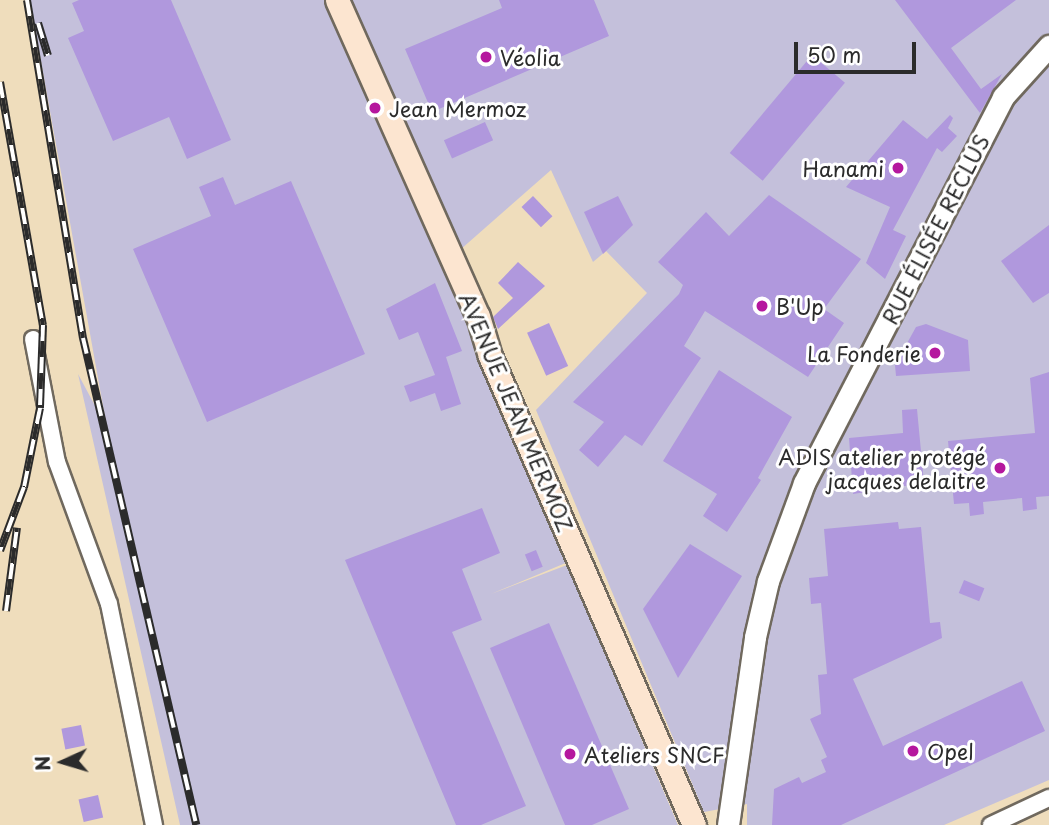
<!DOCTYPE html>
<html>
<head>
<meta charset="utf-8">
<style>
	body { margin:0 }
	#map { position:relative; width:1049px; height:825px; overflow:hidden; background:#efddbc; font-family:"Playpen Sans",sans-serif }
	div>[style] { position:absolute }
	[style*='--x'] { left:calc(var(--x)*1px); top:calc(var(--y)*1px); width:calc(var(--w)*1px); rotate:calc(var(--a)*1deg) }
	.industrial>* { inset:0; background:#c4c0db }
	.building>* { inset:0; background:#b098dd; transform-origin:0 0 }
	.roads { filter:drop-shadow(2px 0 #70695e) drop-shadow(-2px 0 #70695e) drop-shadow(0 2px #70695e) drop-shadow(0 -2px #70695e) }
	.minor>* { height:16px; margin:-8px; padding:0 8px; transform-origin:8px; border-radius:8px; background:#fff }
	.tertiary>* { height:21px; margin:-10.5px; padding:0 10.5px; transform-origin:10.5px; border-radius:10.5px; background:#fff }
	.secondary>* { height:23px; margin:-11.5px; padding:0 11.5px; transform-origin:11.5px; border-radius:11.5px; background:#fce5d0 }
	.rail>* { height:8px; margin-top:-4px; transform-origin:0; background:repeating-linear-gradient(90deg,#fff 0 16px,#2b2b2b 0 32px); box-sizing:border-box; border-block:2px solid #2b2b2b }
	.dots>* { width:19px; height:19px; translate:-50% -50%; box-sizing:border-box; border:4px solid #fff; border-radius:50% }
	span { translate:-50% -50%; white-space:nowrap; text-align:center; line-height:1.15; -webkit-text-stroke:6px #fff; paint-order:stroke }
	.poi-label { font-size:21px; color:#2b2b2b }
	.left { translate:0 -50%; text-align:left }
	.right { translate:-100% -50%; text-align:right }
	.street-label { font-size:21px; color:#2b2b2b }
	.north { position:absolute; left:28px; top:727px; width:70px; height:70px; -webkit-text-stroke:5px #fff; paint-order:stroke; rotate:266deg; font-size:19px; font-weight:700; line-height:28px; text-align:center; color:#2b2b2b }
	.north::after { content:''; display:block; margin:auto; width:24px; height:32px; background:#2b2b2b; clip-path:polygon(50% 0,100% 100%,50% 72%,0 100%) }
	.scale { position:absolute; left:794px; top:42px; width:122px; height:32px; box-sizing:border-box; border:4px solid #2b2b2b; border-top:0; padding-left:9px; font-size:21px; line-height:24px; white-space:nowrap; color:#2b2b2b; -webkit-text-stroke:5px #fff; paint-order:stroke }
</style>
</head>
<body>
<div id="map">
	<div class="industrial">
		<i style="clip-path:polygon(30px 0,1049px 0,1049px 780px,944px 825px,747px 825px,747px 804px,704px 812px,536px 410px,647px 293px,606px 251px,593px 262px,551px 170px,452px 257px,580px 557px,491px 594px,567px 565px,678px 825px,180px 825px,78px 374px,107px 428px)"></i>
	</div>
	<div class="building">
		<i style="clip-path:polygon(79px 0,171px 0,231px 140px,187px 159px,169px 117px,113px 141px,68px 38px,84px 31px,72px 3px)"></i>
		<i style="clip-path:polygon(499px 0,594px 0,609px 36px,432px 112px,405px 49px,502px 8px)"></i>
		<i style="clip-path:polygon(895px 0,1016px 0,951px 48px,981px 89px,1002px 74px,980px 113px)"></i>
		<i style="left:812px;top:55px;width:43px;height:128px;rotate:40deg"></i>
		<i style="clip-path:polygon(950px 115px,953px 118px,948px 128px,957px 136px,942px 152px,937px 148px,893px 230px,906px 236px,885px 279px,866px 263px,890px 207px,846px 187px,903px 120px,927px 139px)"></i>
		<i style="left:485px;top:122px;width:20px;height:45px;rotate:66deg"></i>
		<i style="clip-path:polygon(223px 177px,235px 205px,291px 181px,365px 354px,207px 422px,133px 249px,211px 216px,199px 187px)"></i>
		<i style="clip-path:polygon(769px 195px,861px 259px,824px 309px,844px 323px,808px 377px,705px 311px,684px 346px,701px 358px,642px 446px,625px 435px,598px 467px,579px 450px,604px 422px,573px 402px,679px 294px,683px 285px,658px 262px,706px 212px,729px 236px)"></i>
		<i style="left:533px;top:196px;width:28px;height:16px;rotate:46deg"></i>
		<i style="clip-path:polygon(618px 196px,633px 225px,603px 254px,584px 212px)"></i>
		<i style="clip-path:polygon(1049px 225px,1049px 293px,1033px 303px,1001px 261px)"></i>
		<i style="clip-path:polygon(518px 262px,545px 286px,498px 329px,493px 317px,513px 298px,498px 283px)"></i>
		<i style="clip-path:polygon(435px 283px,462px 351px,446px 357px,461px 404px,441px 411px,435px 393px,410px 402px,404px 386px,435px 375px,418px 332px,399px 340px,386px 309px)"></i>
		<i style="left:549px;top:323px;width:47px;height:24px;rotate:66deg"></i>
		<i style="clip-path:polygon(926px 324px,968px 340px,970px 371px,896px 376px,895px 365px,916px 327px)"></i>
		<i style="clip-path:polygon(719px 370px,792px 417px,758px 478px,761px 480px,727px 532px,703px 516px,717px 494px,663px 461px)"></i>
		<i style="clip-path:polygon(1049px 372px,1049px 496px,1036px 497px,1037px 509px,1023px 511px,1022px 498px,983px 502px,984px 514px,970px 516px,969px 503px,954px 504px,948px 441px,1035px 433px,1030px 378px)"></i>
		<i style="clip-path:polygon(917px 409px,924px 483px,853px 494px,849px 438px,903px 433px,902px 410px)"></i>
		<i style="clip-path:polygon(482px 508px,500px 553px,462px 569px,482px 620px,452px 632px,526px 806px,481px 825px,456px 825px,345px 560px)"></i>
		<i style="clip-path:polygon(898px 522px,899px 529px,921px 527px,930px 623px,940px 622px,942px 638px,853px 679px,883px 746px,1022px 681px,1045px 731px,841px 825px,772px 825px,774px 789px,799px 777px,802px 783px,826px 772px,821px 760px,827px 757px,810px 719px,821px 714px,818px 675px,827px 674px,821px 603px,811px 604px,809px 578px,828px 576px,824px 529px)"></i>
		<i style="clip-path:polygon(690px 544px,742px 576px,678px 678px,643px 609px)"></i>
		<i style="left:536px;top:550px;width:18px;height:12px;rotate:68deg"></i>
		<i style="left:964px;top:580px;width:22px;height:14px;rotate:22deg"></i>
		<i style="clip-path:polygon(549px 623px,629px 809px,592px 825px,565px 825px,490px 648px)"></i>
		<i style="left:81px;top:725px;width:21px;height:20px;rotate:79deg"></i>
		<i style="left:98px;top:795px;width:23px;height:20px;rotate:77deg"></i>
	</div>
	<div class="roads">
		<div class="minor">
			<i style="--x:33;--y:339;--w:125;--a:79"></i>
			<i style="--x:57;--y:462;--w:151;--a:69.9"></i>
			<i style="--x:109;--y:604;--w:226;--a:78.5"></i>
			<i style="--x:991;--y:825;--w:64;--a:-25"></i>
		</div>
		<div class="tertiary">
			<i style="--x:728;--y:825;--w:190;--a:-81.8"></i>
			<i style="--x:755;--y:637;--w:57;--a:-76.9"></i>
			<i style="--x:768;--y:581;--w:104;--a:-69.8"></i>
			<i style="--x:804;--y:483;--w:434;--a:-62.7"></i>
			<i style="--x:1003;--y:97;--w:69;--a:-48"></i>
		</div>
		<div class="secondary">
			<i style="--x:337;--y:0;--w:346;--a:66"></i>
			<i style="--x:478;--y:316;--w:42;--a:73.3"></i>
			<i style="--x:490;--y:356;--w:511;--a:66.49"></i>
		</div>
	</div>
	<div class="rail">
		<i style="--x:27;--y:0;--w:343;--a:80.6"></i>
		<i style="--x:83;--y:338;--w:500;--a:76.9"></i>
		<i style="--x:38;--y:23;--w:34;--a:73"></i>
		<i style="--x:0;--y:82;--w:247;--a:80"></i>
		<i style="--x:43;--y:325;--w:83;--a:92.1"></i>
		<i style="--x:40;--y:408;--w:81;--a:101.4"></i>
		<i style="--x:24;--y:487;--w:68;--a:110.6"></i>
		<i style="--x:6;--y:611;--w:84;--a:-82.5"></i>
	</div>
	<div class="dots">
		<i style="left:486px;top:57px;background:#b5179e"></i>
		<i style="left:375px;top:108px;background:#b5179e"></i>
		<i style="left:898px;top:168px;background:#b5179e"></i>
		<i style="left:762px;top:306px;background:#b5179e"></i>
		<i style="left:935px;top:353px;background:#b5179e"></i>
		<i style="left:1000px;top:468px;background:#b5179e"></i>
		<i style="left:913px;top:751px;background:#b5179e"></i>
		<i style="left:570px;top:754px;background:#b5179e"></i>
	</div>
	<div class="poi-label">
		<span class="left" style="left:500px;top:57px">Véolia</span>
		<span class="left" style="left:389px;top:108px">Jean Mermoz</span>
		<span class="right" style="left:884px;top:168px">Hanami</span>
		<span class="left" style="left:776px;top:306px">B'Up</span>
		<span class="right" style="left:921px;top:353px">La Fonderie</span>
		<span class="right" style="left:986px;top:468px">ADIS atelier protégé<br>jacques delaitre</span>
		<span class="left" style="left:927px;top:751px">Opel</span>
		<span class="left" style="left:584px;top:754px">Ateliers SNCF</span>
	</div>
	<div class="street-label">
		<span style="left:935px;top:229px;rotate:-63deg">RUE ÉLISÉE RECLUS</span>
		<span style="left:517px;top:412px;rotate:67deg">AVENUE JEAN MERMOZ</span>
	</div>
	<div class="north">N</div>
	<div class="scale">50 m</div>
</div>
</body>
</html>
